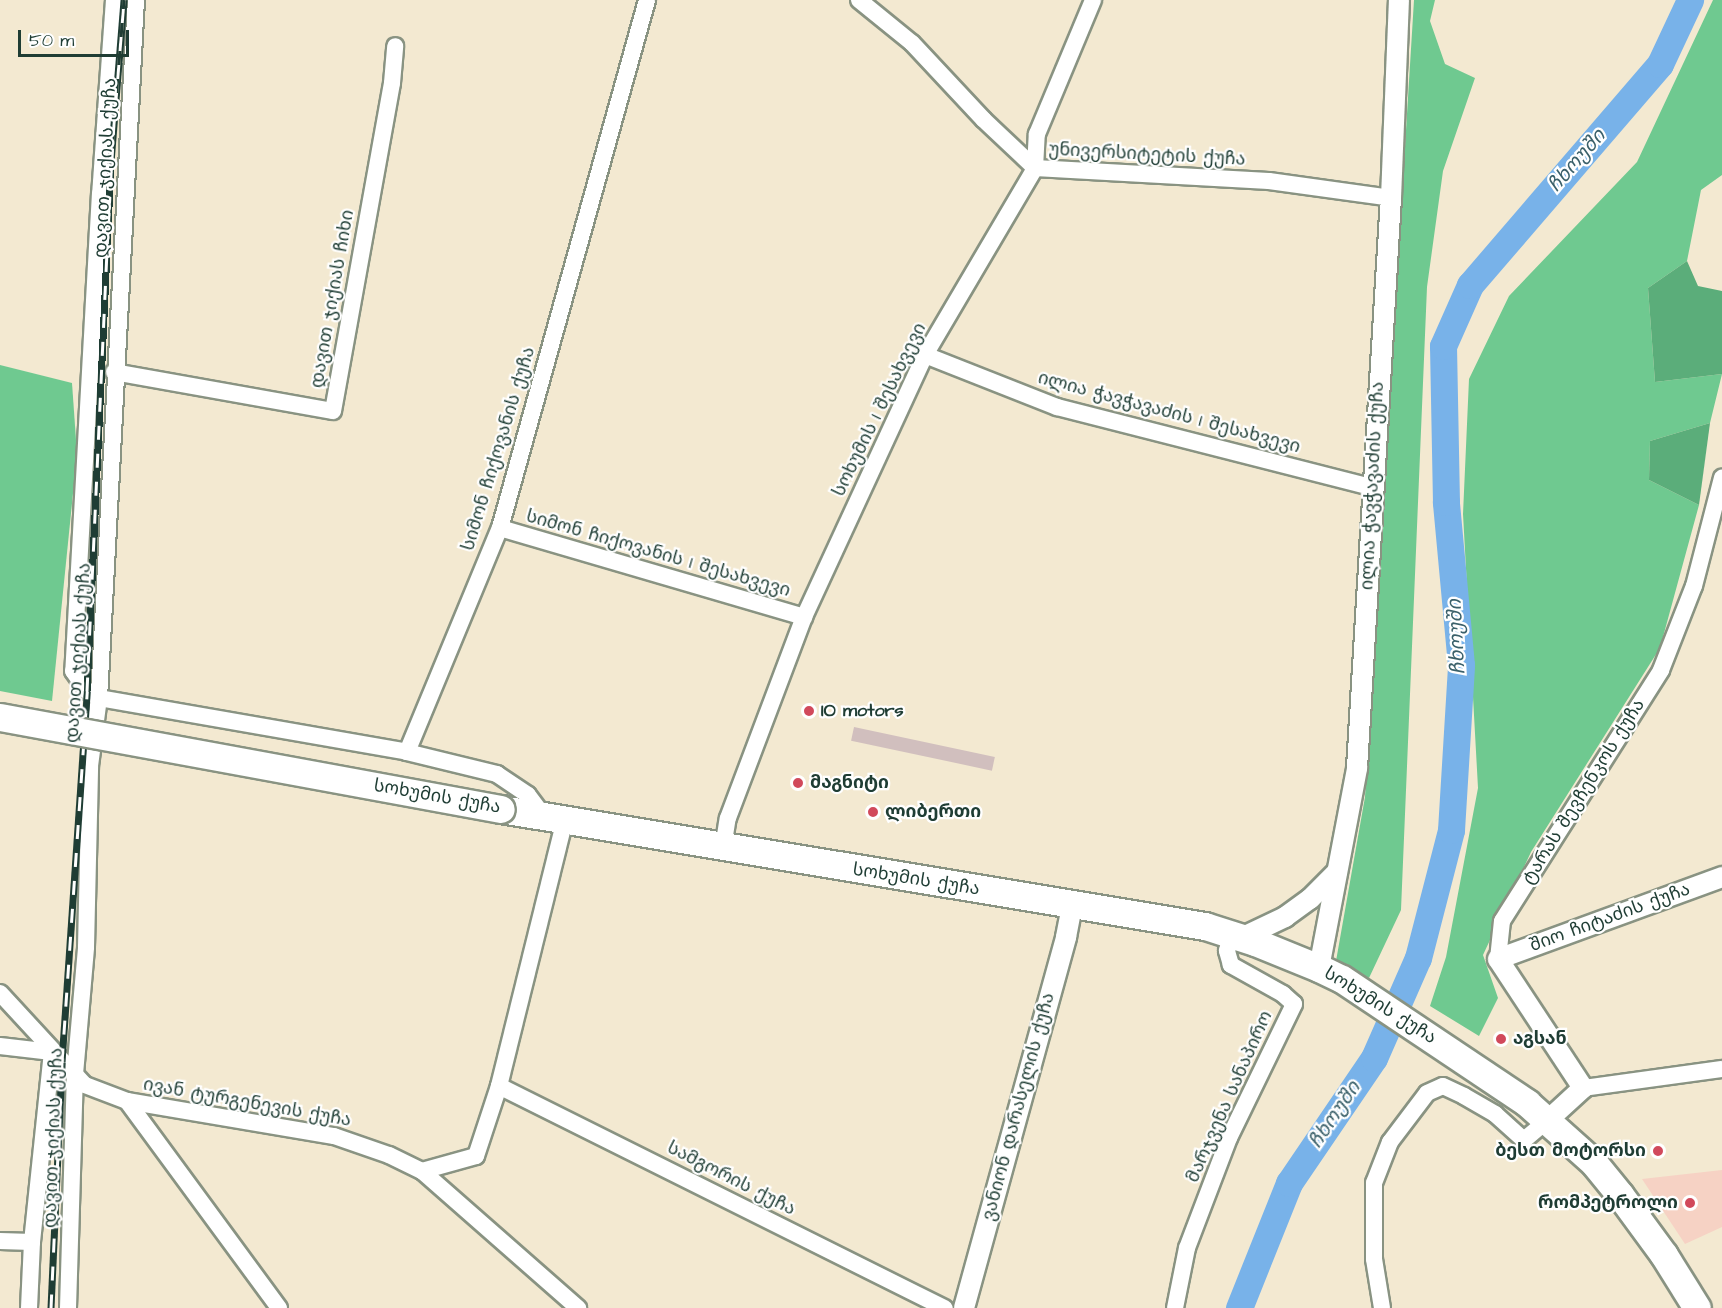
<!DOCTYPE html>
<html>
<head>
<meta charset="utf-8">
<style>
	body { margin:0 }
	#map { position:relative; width:1722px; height:1308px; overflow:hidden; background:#f3e9d1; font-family:"Architects Daughter","Noto Sans Georgian",sans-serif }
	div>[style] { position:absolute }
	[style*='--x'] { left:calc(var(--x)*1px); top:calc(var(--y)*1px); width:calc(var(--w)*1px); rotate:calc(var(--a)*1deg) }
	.built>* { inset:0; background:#f6d2c4 }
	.industrial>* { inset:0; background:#d1bfbe; transform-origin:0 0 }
	.green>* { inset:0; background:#6fc990 }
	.forest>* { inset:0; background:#5bad7a }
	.river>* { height:27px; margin:-13.5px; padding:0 13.5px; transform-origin:13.5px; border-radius:13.5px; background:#78b2e9 }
	.roads { filter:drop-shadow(2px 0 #899382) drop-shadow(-2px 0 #899382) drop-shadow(0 2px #899382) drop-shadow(0 -2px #899382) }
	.minor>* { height:16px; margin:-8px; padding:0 8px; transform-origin:8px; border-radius:8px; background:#fff }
	.tertiary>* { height:20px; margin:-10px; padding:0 10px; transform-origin:10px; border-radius:10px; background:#fff }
	.trunk>* { height:27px; margin:-13.5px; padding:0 13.5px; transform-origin:13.5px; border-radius:13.5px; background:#fff }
	.rail>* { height:7px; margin-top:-3.5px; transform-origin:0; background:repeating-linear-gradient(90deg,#fff 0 14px,#1f3d34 0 28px); box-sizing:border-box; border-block:2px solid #1f3d34 }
	.bridges { filter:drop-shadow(2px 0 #899382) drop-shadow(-2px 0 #899382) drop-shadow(0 2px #899382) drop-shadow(0 -2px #899382) }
	.trunk-bridge>* { height:27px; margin:-13.5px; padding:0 13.5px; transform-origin:13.5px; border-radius:13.5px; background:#fff }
	.dots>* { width:16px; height:16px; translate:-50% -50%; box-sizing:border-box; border:3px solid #fff; border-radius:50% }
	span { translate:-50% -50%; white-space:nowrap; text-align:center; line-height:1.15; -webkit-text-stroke:4.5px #fff; paint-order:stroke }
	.street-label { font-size:18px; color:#1f3d34 }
	.poi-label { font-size:18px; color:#1f3d34; font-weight:700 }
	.left { translate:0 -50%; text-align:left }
	.right { translate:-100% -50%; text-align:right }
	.water-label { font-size:20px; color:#3a606a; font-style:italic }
	.scale { position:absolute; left:18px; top:30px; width:111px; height:27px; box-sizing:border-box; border:3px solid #1f3d34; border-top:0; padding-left:8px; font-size:18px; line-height:21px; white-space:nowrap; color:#1f3d34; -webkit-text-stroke:4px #fff; paint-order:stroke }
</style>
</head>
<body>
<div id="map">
	<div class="built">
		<i style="clip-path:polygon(1722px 1170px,1722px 1227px,1685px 1244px,1642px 1179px)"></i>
	</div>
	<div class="industrial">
		<i style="left:854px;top:727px;width:144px;height:14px;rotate:12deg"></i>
	</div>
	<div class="green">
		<i style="clip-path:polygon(1414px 0,1435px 0,1430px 21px,1445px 64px,1475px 78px,1443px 171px,1427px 287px,1401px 910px,1369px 978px,1336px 961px,1365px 797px)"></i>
		<i style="clip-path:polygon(1713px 0,1722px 0,1722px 175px,1701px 190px,1687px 261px,1648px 288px,1655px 382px,1722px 374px,1710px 423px,1650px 441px,1649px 480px,1699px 505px,1660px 648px,1531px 852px,1483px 955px,1498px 998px,1479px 1036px,1430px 1006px,1446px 957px,1478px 788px,1463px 514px,1469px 379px,1509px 296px,1637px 162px)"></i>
		<i style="clip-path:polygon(0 365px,72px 383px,77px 454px,52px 701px,0 691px)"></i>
	</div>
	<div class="forest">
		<i style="clip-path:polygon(1687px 261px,1698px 286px,1722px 291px,1722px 374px,1655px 382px,1648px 288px)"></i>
		<i style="clip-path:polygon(1710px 423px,1699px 505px,1649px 480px,1650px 441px)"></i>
	</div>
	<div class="river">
		<i style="--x:1239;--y:1308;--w:135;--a:-68.2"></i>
		<i style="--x:1289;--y:1183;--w:151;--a:-55.8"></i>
		<i style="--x:1374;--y:1058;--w:109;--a:-66.3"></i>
		<i style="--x:1418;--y:958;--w:132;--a:-75.5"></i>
		<i style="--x:1451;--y:830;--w:165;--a:-86.5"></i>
		<i style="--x:1461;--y:665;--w:164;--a:-95.3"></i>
		<i style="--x:1446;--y:502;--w:156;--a:-91.1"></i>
		<i style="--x:1443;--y:346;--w:67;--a:-66.1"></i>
		<i style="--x:1470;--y:285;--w:291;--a:-49.3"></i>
		<i style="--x:1660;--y:64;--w:71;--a:-64.9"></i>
	</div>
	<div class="roads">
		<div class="minor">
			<i style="--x:114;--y:0;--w:194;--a:94.1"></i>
			<i style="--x:100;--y:193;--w:479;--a:93.2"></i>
			<i style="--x:73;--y:671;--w:24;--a:55"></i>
			<i style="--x:87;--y:691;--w:14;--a:30"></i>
			<i style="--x:99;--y:698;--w:313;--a:9.9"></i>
			<i style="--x:859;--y:0;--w:68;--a:39.1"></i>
			<i style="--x:912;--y:43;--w:105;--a:46.9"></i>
			<i style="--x:984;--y:120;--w:70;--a:43.3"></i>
			<i style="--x:1035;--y:168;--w:234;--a:3.2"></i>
			<i style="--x:1269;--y:181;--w:123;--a:7.9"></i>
			<i style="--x:925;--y:355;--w:142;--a:21.5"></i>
			<i style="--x:1057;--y:407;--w:325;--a:14.3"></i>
			<i style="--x:114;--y:372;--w:222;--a:10.1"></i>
			<i style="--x:333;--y:411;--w:333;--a:-79.8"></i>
			<i style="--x:392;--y:83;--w:37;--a:-85"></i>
			<i style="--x:500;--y:528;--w:317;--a:16.3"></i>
			<i style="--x:543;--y:815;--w:25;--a:-127"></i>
			<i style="--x:528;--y:795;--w:37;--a:-146"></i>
			<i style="--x:497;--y:774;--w:93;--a:-166.3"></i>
			<i style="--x:407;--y:752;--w:243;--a:-67.5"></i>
			<i style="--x:500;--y:528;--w:548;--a:-74.44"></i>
			<i style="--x:723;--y:848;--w:30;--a:-81"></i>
			<i style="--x:728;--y:818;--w:215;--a:-69.3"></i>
			<i style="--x:804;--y:617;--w:289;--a:-65.2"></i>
			<i style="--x:925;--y:355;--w:217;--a:-59.5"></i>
			<i style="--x:1035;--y:168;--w:34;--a:-87"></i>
			<i style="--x:1037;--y:134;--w:145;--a:-67.3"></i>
			<i style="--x:1498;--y:959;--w:38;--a:-84"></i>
			<i style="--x:1502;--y:921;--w:297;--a:-57.6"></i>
			<i style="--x:1661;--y:670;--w:90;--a:-68.6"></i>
			<i style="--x:1694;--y:586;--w:112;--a:-75.5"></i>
			<i style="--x:0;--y:993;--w:125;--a:47.3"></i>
			<i style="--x:85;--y:1085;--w:45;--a:20.9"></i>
			<i style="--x:127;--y:1101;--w:210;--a:9.6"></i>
			<i style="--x:334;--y:1136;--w:58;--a:19.1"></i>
			<i style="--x:389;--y:1155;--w:37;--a:26"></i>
			<i style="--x:422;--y:1171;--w:208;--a:41.3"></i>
			<i style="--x:0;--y:1046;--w:52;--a:6.6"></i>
			<i style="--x:499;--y:1086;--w:498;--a:26.5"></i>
			<i style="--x:1583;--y:1088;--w:140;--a:-7.8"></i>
			<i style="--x:127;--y:1101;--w:257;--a:53.7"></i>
			<i style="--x:422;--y:1171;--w:56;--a:-15.5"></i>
			<i style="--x:476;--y:1156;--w:74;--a:-71.8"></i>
			<i style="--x:499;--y:1086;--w:274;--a:-76.1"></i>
			<i style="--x:0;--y:1241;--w:32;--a:2"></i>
			<i style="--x:29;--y:1308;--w:66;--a:-87.4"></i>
			<i style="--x:32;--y:1242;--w:191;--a:-84"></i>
			<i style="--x:68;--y:1308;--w:234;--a:-88.3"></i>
			<i style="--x:75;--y:1074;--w:127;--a:-85"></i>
			<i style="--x:86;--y:947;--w:181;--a:-88.7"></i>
			<i style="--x:90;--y:766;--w:69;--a:-82.5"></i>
			<i style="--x:99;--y:698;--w:699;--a:-86.97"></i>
			<i style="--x:1175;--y:1308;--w:61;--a:-78.7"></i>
			<i style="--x:1187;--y:1248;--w:118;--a:-69.1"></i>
			<i style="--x:1229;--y:1138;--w:149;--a:-64.1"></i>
			<i style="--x:1294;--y:1004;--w:15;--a:-138"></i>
			<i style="--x:1283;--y:994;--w:60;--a:-150.9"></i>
			<i style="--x:1231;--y:965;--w:15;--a:-106"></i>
			<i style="--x:1227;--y:951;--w:17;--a:-77"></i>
			<i style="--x:1382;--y:1308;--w:50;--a:-99.3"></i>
			<i style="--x:1374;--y:1259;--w:76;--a:-90"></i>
			<i style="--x:1374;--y:1183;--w:44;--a:-68.7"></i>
			<i style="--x:1390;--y:1142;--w:61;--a:-52.9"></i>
			<i style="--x:1427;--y:1093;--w:17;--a:-24"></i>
			<i style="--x:1443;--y:1086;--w:23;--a:25"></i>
			<i style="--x:1464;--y:1096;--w:36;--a:30"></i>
			<i style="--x:1495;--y:1114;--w:39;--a:42"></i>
			<i style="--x:1524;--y:1140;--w:30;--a:-40"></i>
		</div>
		<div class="tertiary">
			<i style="--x:1241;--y:938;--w:49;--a:-25.5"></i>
			<i style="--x:1285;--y:917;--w:31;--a:-36"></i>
			<i style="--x:1310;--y:899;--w:38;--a:-45"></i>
			<i style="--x:1319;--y:968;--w:204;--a:-79.2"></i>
			<i style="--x:1357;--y:768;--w:571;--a:-86.59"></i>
			<i style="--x:1391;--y:198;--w:198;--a:-87.7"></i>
			<i style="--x:1547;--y:1121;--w:49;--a:-42.5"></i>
			<i style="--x:1583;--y:1088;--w:154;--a:-123.4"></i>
			<i style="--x:1498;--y:959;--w:239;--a:-20.1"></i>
			<i style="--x:964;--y:1308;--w:385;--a:-74.6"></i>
			<i style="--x:1066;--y:937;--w:32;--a:-79"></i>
		</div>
		<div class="trunk">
			<i style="--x:501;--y:809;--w:714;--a:9.44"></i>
			<i style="--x:1205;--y:926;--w:52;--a:17.7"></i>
			<i style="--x:1255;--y:942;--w:69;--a:22.1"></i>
			<i style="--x:1319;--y:968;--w:25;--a:26"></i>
			<i style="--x:1342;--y:979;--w:223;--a:33.8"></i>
			<i style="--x:1527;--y:1103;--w:90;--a:41.8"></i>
			<i style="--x:1594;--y:1163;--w:41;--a:50.9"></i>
			<i style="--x:1620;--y:1195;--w:74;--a:53.7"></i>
			<i style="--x:1664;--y:1255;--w:62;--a:58.1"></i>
		</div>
	</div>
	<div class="rail">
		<i style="--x:51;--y:1308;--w:246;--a:-87.4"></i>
		<i style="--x:62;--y:1062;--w:372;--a:-86.1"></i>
		<i style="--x:87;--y:691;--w:530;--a:-87.4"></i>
		<i style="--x:111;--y:162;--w:163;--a:-85.4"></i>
	</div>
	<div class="bridges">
		<div class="trunk-bridge">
			<i style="--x:0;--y:717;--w:509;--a:10.41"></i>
		</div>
	</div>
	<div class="dots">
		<i style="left:809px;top:711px;background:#d1495b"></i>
		<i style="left:798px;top:783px;background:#d1495b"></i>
		<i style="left:873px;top:812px;background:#d1495b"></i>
		<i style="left:1501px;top:1039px;background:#d1495b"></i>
		<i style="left:1658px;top:1151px;background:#d1495b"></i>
		<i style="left:1690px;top:1203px;background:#d1495b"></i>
	</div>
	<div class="street-label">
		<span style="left:1147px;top:155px;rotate:3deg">უნივერსიტეტის ქუჩა</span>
		<span style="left:106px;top:168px;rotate:-87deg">დავით ჯიქიას ქუჩა</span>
		<span style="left:333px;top:299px;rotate:-80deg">დავით ჯიქიას ჩიხი</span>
		<span style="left:880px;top:410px;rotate:-64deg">სოხუმის I შესახვევი</span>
		<span style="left:1169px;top:413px;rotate:15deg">ილია ჭავჭავაძის I შესახვევი</span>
		<span style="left:499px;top:449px;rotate:-73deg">სიმონ ჩიქოვანის ქუჩა</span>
		<span style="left:1373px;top:486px;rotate:-87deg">ილია ჭავჭავაძის ქუჩა</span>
		<span style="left:658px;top:554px;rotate:16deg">სიმონ ჩიქოვანის I შესახვევი</span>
		<span style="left:79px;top:653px;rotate:-86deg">დავით ჯიქიას ქუჩა</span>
		<span style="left:1584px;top:792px;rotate:-58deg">ტარას შევჩენკოს ქუჩა</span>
		<span style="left:437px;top:797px;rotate:10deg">სოხუმის ქუჩა</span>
		<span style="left:916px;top:880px;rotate:9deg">სოხუმის ქუჩა</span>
		<span style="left:1610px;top:918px;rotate:-20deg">შიო ჩიტაძის ქუჩა</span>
		<span style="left:1380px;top:1006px;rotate:32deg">სოხუმის ქუჩა</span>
		<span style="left:1230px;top:1097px;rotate:-66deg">მარჯვენა სანაპირო</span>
		<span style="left:247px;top:1103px;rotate:10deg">ივან ტურგენევის ქუჩა</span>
		<span style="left:1019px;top:1107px;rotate:-75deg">ვანიონ დარასელის ქუჩა</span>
		<span style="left:54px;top:1138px;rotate:-88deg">დავით ჯიქიას ქუჩა</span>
		<span style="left:731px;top:1179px;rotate:27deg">სამგორის ქუჩა</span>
	</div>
	<div class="poi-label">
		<span class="left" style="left:821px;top:711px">IO motors</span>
		<span class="left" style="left:810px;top:783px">მაგნიტი</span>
		<span class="left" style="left:885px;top:812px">ლიბერთი</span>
		<span class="left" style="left:1513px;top:1039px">აგსან</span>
		<span class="right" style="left:1646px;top:1151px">ბესთ მოტორსი</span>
		<span class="right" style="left:1678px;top:1203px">რომპეტროლი</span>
	</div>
	<div class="water-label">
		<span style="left:1577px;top:161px;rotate:-49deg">ჩხოუში</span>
		<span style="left:1457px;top:637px;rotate:-93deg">ჩხოუში</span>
		<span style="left:1335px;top:1115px;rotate:-56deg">ჩხოუში</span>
	</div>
	<div class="scale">50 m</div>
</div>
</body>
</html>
